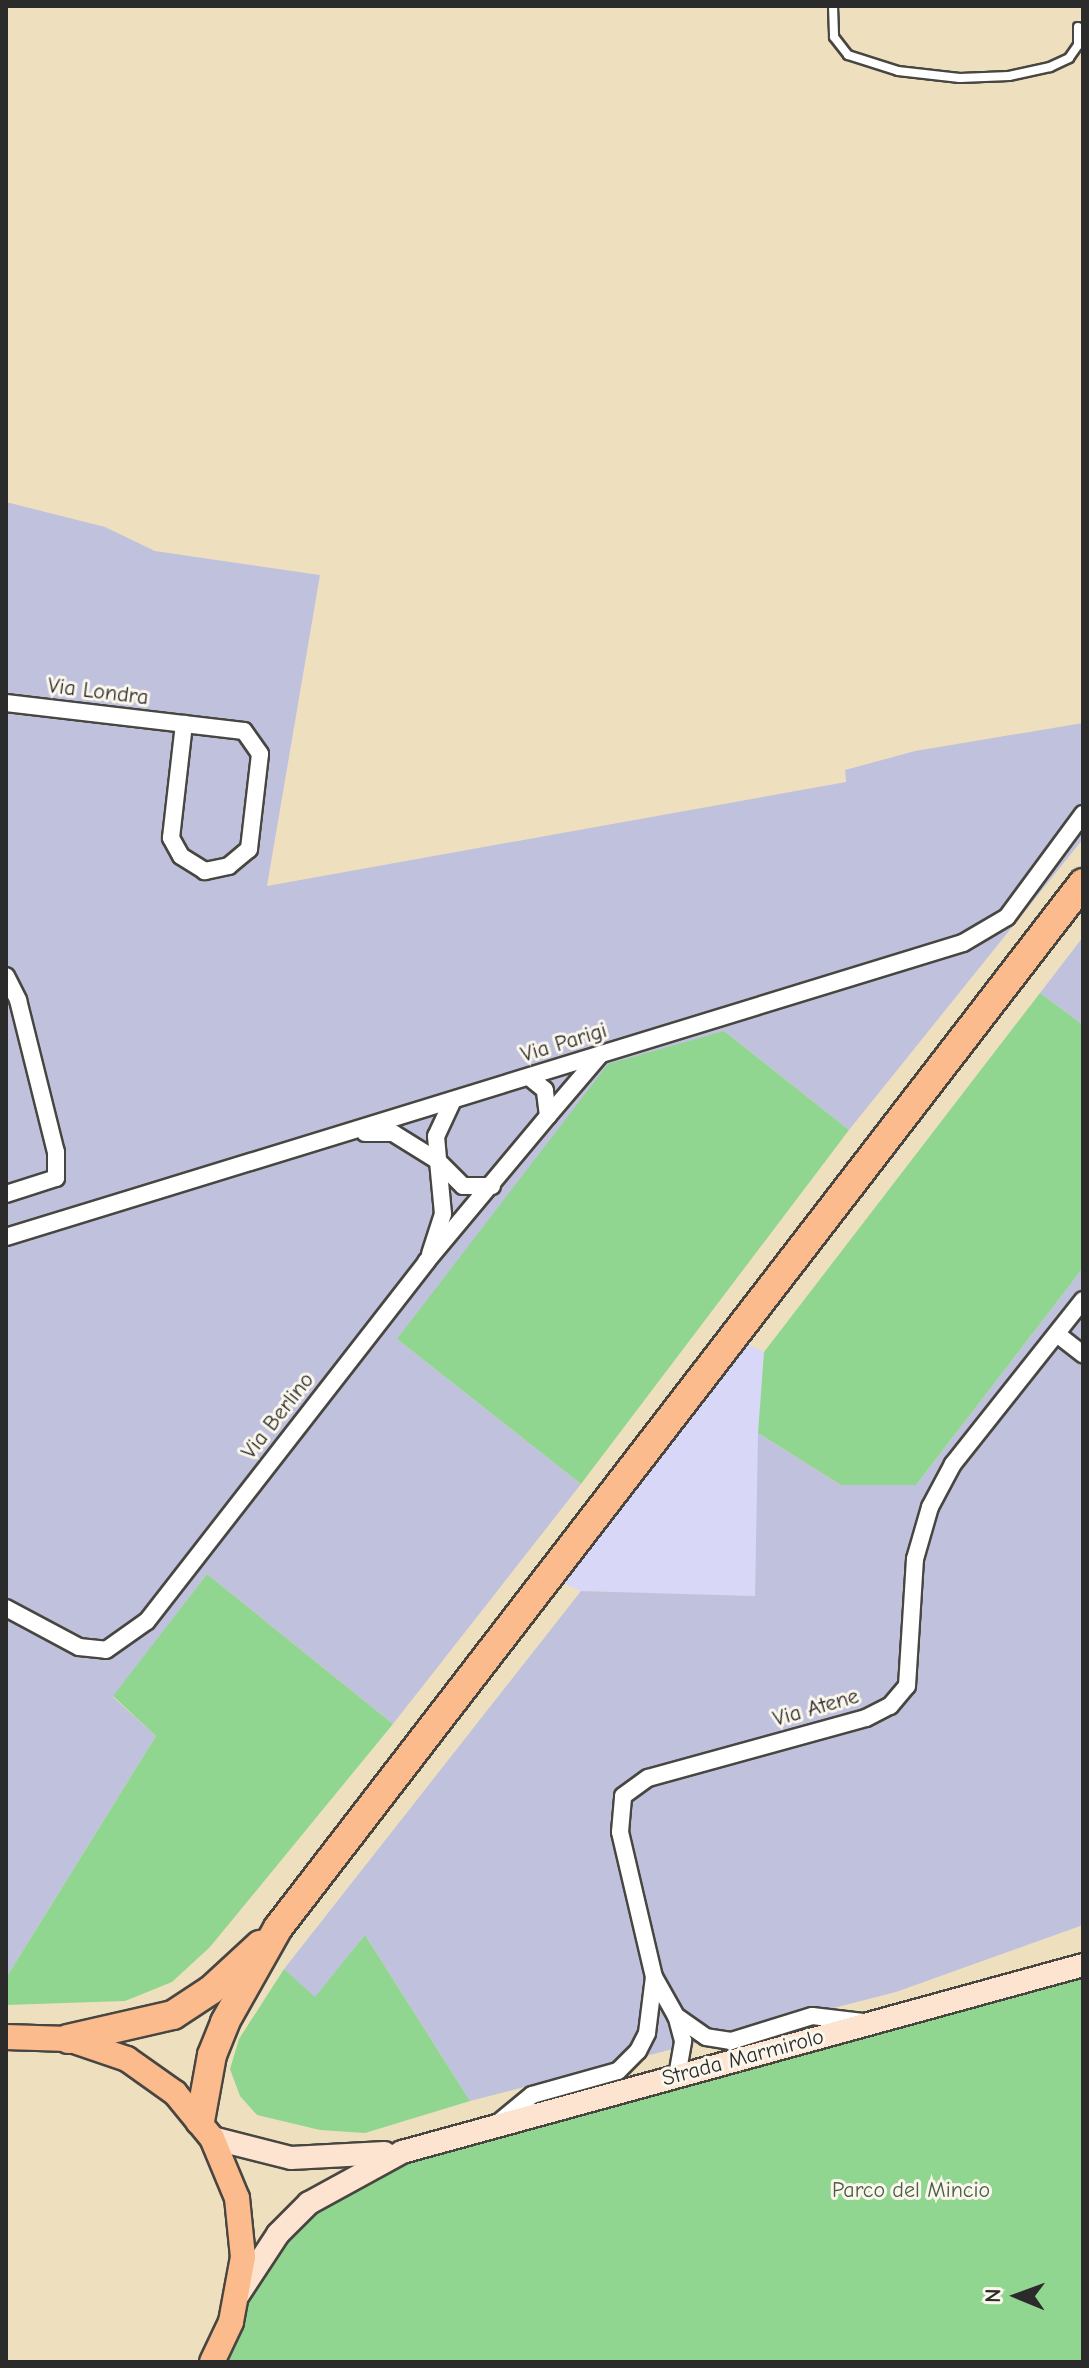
<!DOCTYPE html>
<html>
<head>
<meta charset="utf-8">
<style>
	body { margin:0 }
	#map { position:relative; width:1089px; height:2368px; overflow:hidden; background:#eee0bf; font-family:"Comic Neue",sans-serif }
	div>[style] { position:absolute }
	[style*='--x'] { left:calc(var(--x)*1px); top:calc(var(--y)*1px); width:calc(var(--w)*1px); rotate:calc(var(--a)*1deg) }
	.built>* { inset:0; background:#d9d7f8 }
	.industrial>* { inset:0; background:#c0c2dd }
	.green>* { inset:0; background:#90d690 }
	.roads { filter:drop-shadow(2px 0 #484641) drop-shadow(-2px 0 #484641) drop-shadow(0 2px #484641) drop-shadow(0 -2px #484641) }
	.lane>* { height:8px; margin:-4px; padding:0 4px; transform-origin:4px; border-radius:4px; background:#fff }
	.street>* { height:16px; margin:-8px; padding:0 8px; transform-origin:8px; border-radius:8px; background:#fff }
	.secondary>* { height:22px; margin:-11px; padding:0 11px; transform-origin:11px; border-radius:11px; background:#fde4d1 }
	.primary>* { height:24px; margin:-12px; padding:0 12px; transform-origin:12px; border-radius:12px; background:#fbbb8c }
	.highway>* { height:28px; margin:-14px; padding:0 14px; transform-origin:14px; border-radius:14px; background:#fbbb8c }
	span { translate:-50% -50%; white-space:nowrap; text-align:center; line-height:1.15; -webkit-text-stroke:6px #fbf7ec; paint-order:stroke }
	.street-label { font-size:22px; color:#2b2b2b }
	.park-label { font-size:22px; color:#495e49 }
	.frame { position:absolute; inset:0; border:8px solid #2b2b2b; pointer-events:none }
	.north { position:absolute; left:977px; top:2256px; width:80px; height:80px; -webkit-text-stroke:6px #fbf7ec; paint-order:stroke; rotate:271deg; font-size:22px; font-weight:700; line-height:32px; text-align:center; color:#2b2b2b }
	.north::after { content:''; display:block; margin:auto; width:28px; height:36px; background:#2b2b2b; clip-path:polygon(50% 0,100% 100%,50% 72%,0 100%) }
</style>
</head>
<body>
<div id="map">
	<div class="built">
		<i style="clip-path:polygon(743px 1342px,764px 1352px,755px 1596px,581px 1591px,558px 1581px)"></i>
	</div>
	<div class="industrial">
		<i style="clip-path:polygon(6px 502px,105px 527px,155px 551px,320px 575px,267px 886px,846px 782px,845px 770px,915px 751px,1083px 723px,1083px 839px,849px 1130px,724px 1031px,397px 1339px,581px 1484px,393px 1724px,207px 1574px,113px 1697px,156px 1736px,6px 1978px)"></i>
		<i style="clip-path:polygon(1083px 937px,1083px 1025px,1040px 993px)"></i>
		<i style="clip-path:polygon(1083px 1268px,1083px 1925px,896px 1992px,470px 2101px,365px 1935px,315px 1998px,284px 1969px,581px 1591px,755px 1596px,758px 1433px,841px 1485px,916px 1485px)"></i>
	</div>
	<div class="green">
		<i style="clip-path:polygon(1040px 993px,1083px 1025px,1083px 1268px,916px 1485px,841px 1485px,758px 1433px,764px 1352px)"></i>
		<i style="clip-path:polygon(724px 1031px,849px 1130px,581px 1484px,397px 1339px,608px 1064px)"></i>
		<i style="clip-path:polygon(207px 1574px,393px 1724px,210px 1947px,172px 1982px,125px 2001px,6px 2005px,6px 1978px,156px 1736px,113px 1696px)"></i>
		<i style="clip-path:polygon(365px 1935px,470px 2101px,365px 2133px,320px 2130px,257px 2115px,240px 2096px,230px 2069px,239px 2039px,284px 1969px,315px 1997px)"></i>
		<i style="clip-path:polygon(1083px 1963px,1083px 2362px,212px 2362px,278px 2234px,350px 2176px)"></i>
	</div>
	<div class="roads">
		<div class="lane">
			<i style="--x:833;--y:6;--w:31;--a:88"></i>
			<i style="--x:834;--y:37;--w:23;--a:52"></i>
			<i style="--x:848;--y:55;--w:52;--a:17.7"></i>
			<i style="--x:898;--y:71;--w:62;--a:6.4"></i>
			<i style="--x:960;--y:78;--w:49;--a:-2.3"></i>
			<i style="--x:1009;--y:76;--w:42;--a:-12.4"></i>
			<i style="--x:1050;--y:67;--w:21;--a:-25"></i>
			<i style="--x:1069;--y:58;--w:16;--a:-55"></i>
			<i style="--x:1078;--y:45;--w:18;--a:-90"></i>
		</div>
		<div class="street">
			<i style="--x:6;--y:703;--w:179;--a:6.7"></i>
			<i style="--x:184;--y:724;--w:60;--a:6.7"></i>
			<i style="--x:244;--y:731;--w:28;--a:55"></i>
			<i style="--x:260;--y:754;--w:96;--a:96.6"></i>
			<i style="--x:249;--y:849;--w:26;--a:140"></i>
			<i style="--x:229;--y:866;--w:25;--a:168"></i>
			<i style="--x:205;--y:871;--w:28;--a:-148"></i>
			<i style="--x:181;--y:856;--w:21;--a:-119"></i>
			<i style="--x:171;--y:838;--w:115;--a:-83.5"></i>
			<i style="--x:6;--y:976;--w:27;--a:63"></i>
			<i style="--x:18;--y:1000;--w:157;--a:76"></i>
			<i style="--x:56;--y:1152;--w:26;--a:90"></i>
			<i style="--x:56;--y:1178;--w:52;--a:162.3"></i>
			<i style="--x:453;--y:1100;--w:40;--a:115"></i>
			<i style="--x:436;--y:1136;--w:25;--a:85"></i>
			<i style="--x:438;--y:1161;--w:35;--a:45"></i>
			<i style="--x:463;--y:1186;--w:29;--a:0"></i>
			<i style="--x:548;--y:1116;--w:82;--a:-49.5"></i>
			<i style="--x:365;--y:1133;--w:28;--a:0"></i>
			<i style="--x:393;--y:1133;--w:53;--a:31.9"></i>
			<i style="--x:438;--y:1161;--w:53;--a:84.6"></i>
			<i style="--x:443;--y:1214;--w:42;--a:108"></i>
			<i style="--x:6;--y:1237;--w:1001;--a:-17.08"></i>
			<i style="--x:963;--y:943;--w:51;--a:-30.6"></i>
			<i style="--x:1007;--y:917;--w:128;--a:-53.6"></i>
			<i style="--x:1057;--y:1334;--w:33;--a:38"></i>
			<i style="--x:6;--y:1608;--w:83;--a:28.1"></i>
			<i style="--x:79;--y:1647;--w:27;--a:6"></i>
			<i style="--x:106;--y:1650;--w:50;--a:-35.3"></i>
			<i style="--x:147;--y:1621;--w:455;--a:-52.1"></i>
			<i style="--x:426;--y:1262;--w:190;--a:-50.1"></i>
			<i style="--x:548;--y:1116;--w:26;--a:-97"></i>
			<i style="--x:545;--y:1090;--w:21;--a:-141"></i>
			<i style="--x:863;--y:2022;--w:51;--a:-173.3"></i>
			<i style="--x:812;--y:2016;--w:85;--a:162.8"></i>
			<i style="--x:731;--y:2041;--w:25;--a:-171"></i>
			<i style="--x:706;--y:2037;--w:37;--a:-145"></i>
			<i style="--x:676;--y:2016;--w:45;--a:-119.4"></i>
			<i style="--x:654;--y:1977;--w:149;--a:-103.2"></i>
			<i style="--x:620;--y:1832;--w:36;--a:-85"></i>
			<i style="--x:623;--y:1796;--w:31;--a:-36"></i>
			<i style="--x:648;--y:1778;--w:226;--a:-15.4"></i>
			<i style="--x:866;--y:1718;--w:27;--a:-27"></i>
			<i style="--x:890;--y:1706;--w:26;--a:-50"></i>
			<i style="--x:907;--y:1686;--w:127;--a:-86.4"></i>
			<i style="--x:915;--y:1559;--w:54;--a:-73.9"></i>
			<i style="--x:930;--y:1507;--w:49;--a:-61.9"></i>
			<i style="--x:953;--y:1464;--w:209;--a:-51.6"></i>
			<i style="--x:677;--y:2076;--w:36;--a:-80"></i>
			<i style="--x:683;--y:2041;--w:23;--a:-105"></i>
			<i style="--x:498;--y:2123;--w:44;--a:-39.5"></i>
			<i style="--x:532;--y:2095;--w:89;--a:-15.6"></i>
			<i style="--x:618;--y:2071;--w:28;--a:-45"></i>
			<i style="--x:638;--y:2051;--w:20;--a:-63"></i>
			<i style="--x:647;--y:2033;--w:56;--a:-82.9"></i>
		</div>
		<div class="secondary">
			<i style="--x:212;--y:2138;--w:81;--a:14.2"></i>
			<i style="--x:291;--y:2158;--w:94;--a:-3"></i>
			<i style="--x:238;--y:2295;--w:73;--a:-56.7"></i>
			<i style="--x:278;--y:2234;--w:44;--a:-45"></i>
			<i style="--x:309;--y:2203;--w:106;--a:-28.7"></i>
			<i style="--x:402;--y:2152;--w:706;--a:-15.35"></i>
		</div>
		<div class="primary">
			<i style="--x:6;--y:2037;--w:62;--a:1.8"></i>
			<i style="--x:68;--y:2039;--w:62;--a:18.7"></i>
			<i style="--x:127;--y:2059;--w:59;--a:35.3"></i>
			<i style="--x:175;--y:2093;--w:58;--a:50.6"></i>
			<i style="--x:212;--y:2138;--w:65;--a:67.4"></i>
			<i style="--x:237;--y:2198;--w:59;--a:84.2"></i>
			<i style="--x:243;--y:2257;--w:66;--a:100.5"></i>
			<i style="--x:231;--y:2322;--w:44;--a:115.4"></i>
		</div>
		<div class="highway">
			<i style="--x:68;--y:2039;--w:108;--a:-12.9"></i>
			<i style="--x:173;--y:2015;--w:45;--a:-33.3"></i>
			<i style="--x:211;--y:1990;--w:67;--a:-42.6"></i>
			<i style="--x:200;--y:2121;--w:67;--a:-79.7"></i>
			<i style="--x:212;--y:2055;--w:35;--a:-68"></i>
			<i style="--x:225;--y:2022;--w:108;--a:-60.6"></i>
			<i style="--x:278;--y:1928;--w:1319;--a:-52.39"></i>
		</div>
	</div>
	<div class="street-label">
		<span style="left:98px;top:692px;rotate:7deg">Via Londra</span>
		<span style="left:564px;top:1043px;rotate:-17deg">Via Parigi</span>
		<span style="left:278px;top:1416px;rotate:-52deg">Via Berlino</span>
		<span style="left:816px;top:1708px;rotate:-16deg">Via Atene</span>
		<span style="left:743px;top:2058px;rotate:-15deg">Strada Marmirolo</span>
	</div>
	<div class="park-label">
		<span style="left:911px;top:2191px">Parco del Mincio</span>
	</div>
	<div class="frame"></div>
	<div class="north">N</div>
</div>
</body>
</html>
